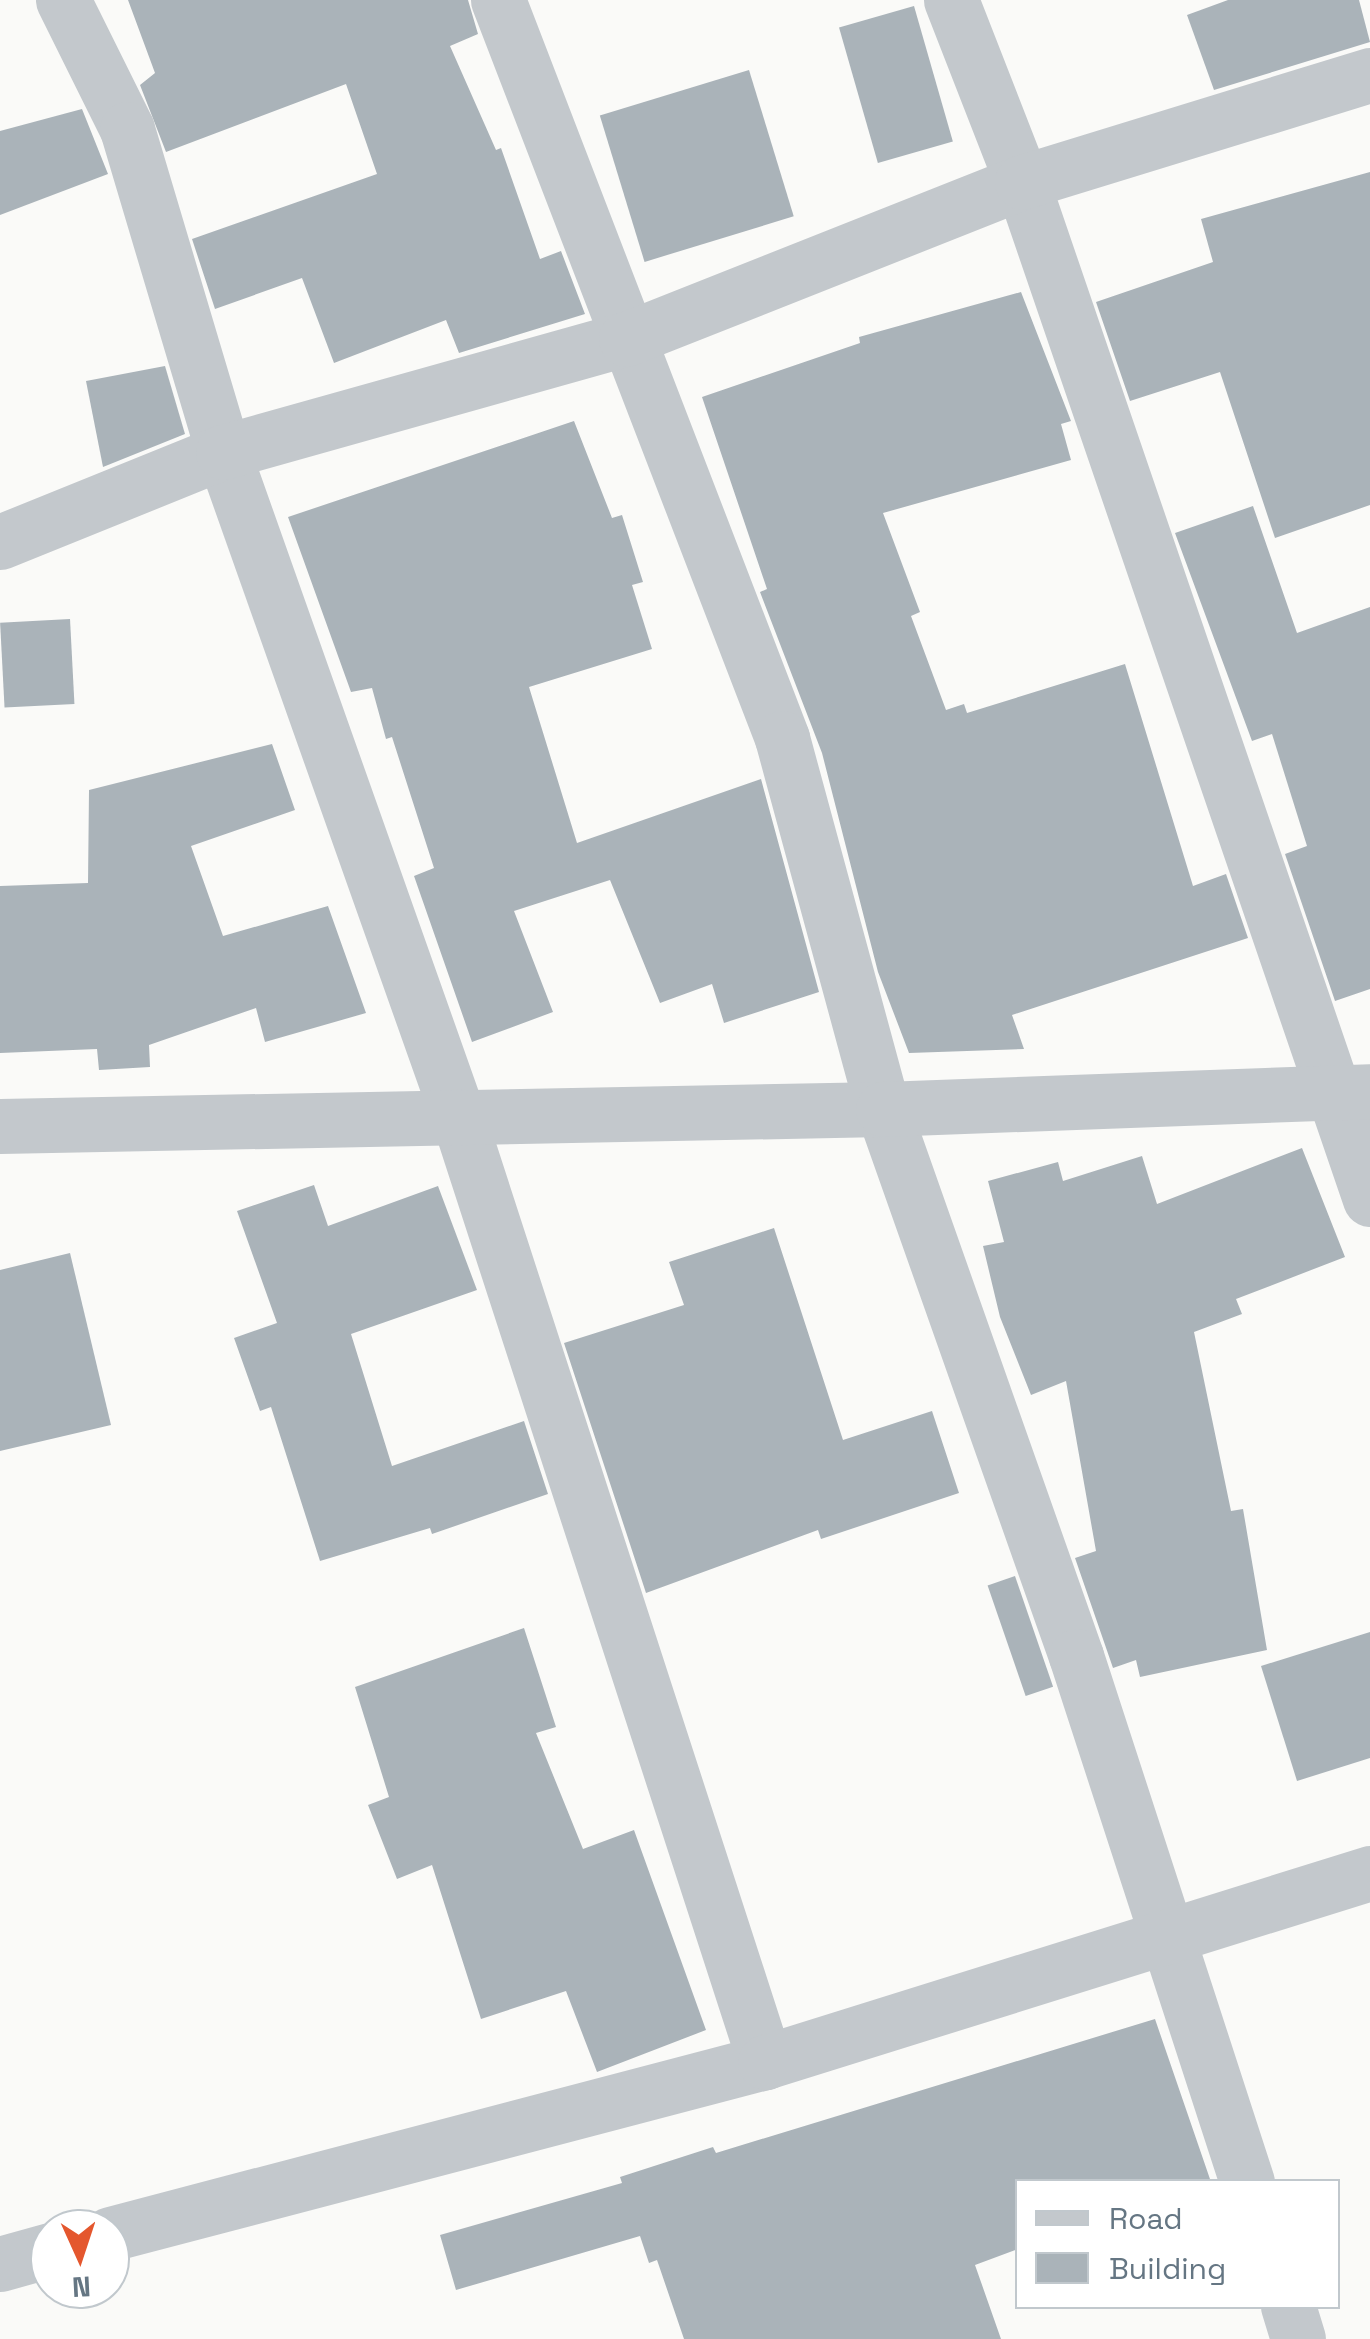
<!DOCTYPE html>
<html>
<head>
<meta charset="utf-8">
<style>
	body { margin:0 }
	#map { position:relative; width:1370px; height:2339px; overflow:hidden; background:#fafaf8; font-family:"Space Grotesk",sans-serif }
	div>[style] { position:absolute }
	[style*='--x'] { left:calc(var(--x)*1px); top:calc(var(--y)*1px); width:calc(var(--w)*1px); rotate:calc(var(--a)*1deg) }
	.building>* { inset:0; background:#aab3b9; transform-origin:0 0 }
	.minor>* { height:55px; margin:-27.5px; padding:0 27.5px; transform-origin:27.5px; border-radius:27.5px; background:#c3c8cc }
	span { translate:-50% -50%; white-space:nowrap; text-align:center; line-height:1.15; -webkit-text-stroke:10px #fff; paint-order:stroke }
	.legend { position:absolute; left:1015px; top:2179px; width:325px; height:130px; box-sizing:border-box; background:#fff; border:2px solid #c1c8cd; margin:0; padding:12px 18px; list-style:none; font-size:30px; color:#657683 }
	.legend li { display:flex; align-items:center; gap:20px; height:50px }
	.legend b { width:50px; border:2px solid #c1c8cd }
	.north { position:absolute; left:30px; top:2209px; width:100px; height:100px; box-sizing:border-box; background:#fff; border:2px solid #c1c8cd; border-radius:50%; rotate:177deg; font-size:28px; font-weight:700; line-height:40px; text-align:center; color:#657683 }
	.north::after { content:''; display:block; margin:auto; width:35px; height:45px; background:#e4572e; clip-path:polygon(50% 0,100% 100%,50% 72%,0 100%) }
</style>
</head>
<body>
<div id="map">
	<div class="building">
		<i style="clip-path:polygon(128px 0,468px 0,478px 34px,450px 46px,496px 150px,501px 148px,540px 259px,561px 251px,585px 314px,459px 353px,446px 320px,334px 363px,302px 278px,215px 309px,192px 239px,377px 174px,346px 84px,166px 152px,140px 85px,155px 73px)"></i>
		<i style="clip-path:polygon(1228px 0,1359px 0,1370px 42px,1214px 90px,1187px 15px)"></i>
		<i style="left:914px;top:6px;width:141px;height:78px;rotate:74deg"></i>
		<i style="left:749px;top:70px;width:153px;height:156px;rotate:73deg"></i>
		<i style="clip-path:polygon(82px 109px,108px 174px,0 215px,0 131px)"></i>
		<i style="clip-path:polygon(1370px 172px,1370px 505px,1275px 538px,1220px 372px,1130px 401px,1096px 302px,1213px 262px,1201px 219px)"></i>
		<i style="clip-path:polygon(1021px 292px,1071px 421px,1061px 424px,1071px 460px,883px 513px,920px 612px,911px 616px,946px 710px,964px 704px,967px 713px,1125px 664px,1193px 886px,1226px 874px,1248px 938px,1012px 1015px,1024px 1049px,909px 1053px,878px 972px,822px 753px,760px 592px,767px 589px,702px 397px,860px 343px,859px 337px)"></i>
		<i style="clip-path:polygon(165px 366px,185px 434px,103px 467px,86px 381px)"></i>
		<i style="clip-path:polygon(574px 421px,612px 518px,622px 515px,643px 582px,632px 585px,652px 649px,529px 687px,577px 843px,761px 779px,819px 992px,724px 1023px,712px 984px,660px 1003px,610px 880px,514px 911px,553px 1012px,472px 1042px,414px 876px,434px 868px,392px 737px,386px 739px,372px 688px,351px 692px,288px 517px)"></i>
		<i style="clip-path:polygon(1253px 506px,1297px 633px,1370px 607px,1370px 989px,1335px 1001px,1285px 854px,1307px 846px,1272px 734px,1252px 741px,1175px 533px)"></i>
		<i style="left:70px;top:619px;width:85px;height:70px;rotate:87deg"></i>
		<i style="clip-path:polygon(272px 744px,295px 810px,191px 846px,223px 936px,328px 906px,366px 1013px,265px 1042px,256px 1008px,149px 1045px,150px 1067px,99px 1070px,97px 1049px,0 1053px,0 886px,88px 883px,89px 790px)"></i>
		<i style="clip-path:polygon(1302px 1148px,1345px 1257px,1236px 1299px,1242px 1314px,1194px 1332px,1231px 1511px,1243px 1509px,1267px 1650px,1140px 1677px,1136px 1660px,1113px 1668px,1075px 1558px,1096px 1551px,1066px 1381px,1031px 1395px,1000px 1317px,983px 1246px,1004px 1242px,988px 1181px,1058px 1162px,1063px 1181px,1142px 1156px,1157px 1204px)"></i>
		<i style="clip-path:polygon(314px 1185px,328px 1226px,438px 1186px,477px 1290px,351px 1334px,392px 1466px,524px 1421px,548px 1494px,432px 1534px,430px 1528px,320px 1561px,271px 1407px,260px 1411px,234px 1338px,277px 1323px,237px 1211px)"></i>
		<i style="clip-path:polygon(774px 1228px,843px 1440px,932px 1411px,959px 1493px,821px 1539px,818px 1530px,646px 1593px,564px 1343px,684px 1305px,669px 1262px)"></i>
		<i style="clip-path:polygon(70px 1253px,111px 1425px,0 1451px,0 1270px)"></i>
		<i style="left:1015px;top:1576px;width:117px;height:29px;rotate:71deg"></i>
		<i style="clip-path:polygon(524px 1628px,556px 1727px,536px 1733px,583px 1849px,634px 1830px,706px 2030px,597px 2072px,566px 1991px,481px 2019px,432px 1865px,397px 1879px,368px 1805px,389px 1797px,355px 1687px)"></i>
		<i style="clip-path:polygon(1370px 1632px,1370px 1758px,1297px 1781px,1261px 1666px)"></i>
		<i style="clip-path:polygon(1155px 2019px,1211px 2182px,1018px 2182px,1018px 2249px,975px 2265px,1001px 2339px,684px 2339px,657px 2260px,649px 2263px,640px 2236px,456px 2290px,440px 2235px,622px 2183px,620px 2177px,713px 2147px,716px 2153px)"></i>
	</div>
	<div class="minor">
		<i style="--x:63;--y:0;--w:144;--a:63.6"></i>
		<i style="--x:127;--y:129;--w:337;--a:73.4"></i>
		<i style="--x:223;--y:452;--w:704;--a:70.51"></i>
		<i style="--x:458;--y:1116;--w:995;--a:72.02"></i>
		<i style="--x:498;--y:0;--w:791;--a:68.95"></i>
		<i style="--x:782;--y:738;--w:385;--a:74.8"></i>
		<i style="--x:883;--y:1109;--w:580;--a:70.57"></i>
		<i style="--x:1076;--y:1656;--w:553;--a:71.99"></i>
		<i style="--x:951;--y:0;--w:195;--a:68.7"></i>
		<i style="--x:1022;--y:182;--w:1075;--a:71.11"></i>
		<i style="--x:0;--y:542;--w:240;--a:-22"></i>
		<i style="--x:223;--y:452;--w:419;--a:-15.7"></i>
		<i style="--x:626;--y:339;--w:426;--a:-21.6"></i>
		<i style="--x:1022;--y:182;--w:364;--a:-17.1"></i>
		<i style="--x:0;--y:1126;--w:883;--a:-1.1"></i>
		<i style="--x:883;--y:1109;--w:487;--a:-2.1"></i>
		<i style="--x:110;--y:2234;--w:677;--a:-14.71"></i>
		<i style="--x:765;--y:2062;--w:634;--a:-17.35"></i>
		<i style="--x:0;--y:2264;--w:52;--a:-15.6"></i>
		<i style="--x:1288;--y:2306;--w:34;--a:73"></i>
	</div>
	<ul class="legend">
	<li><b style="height:12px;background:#c3c8cc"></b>Road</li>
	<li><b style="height:28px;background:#aab3b9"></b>Building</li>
	</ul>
	<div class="north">N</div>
</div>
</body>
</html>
